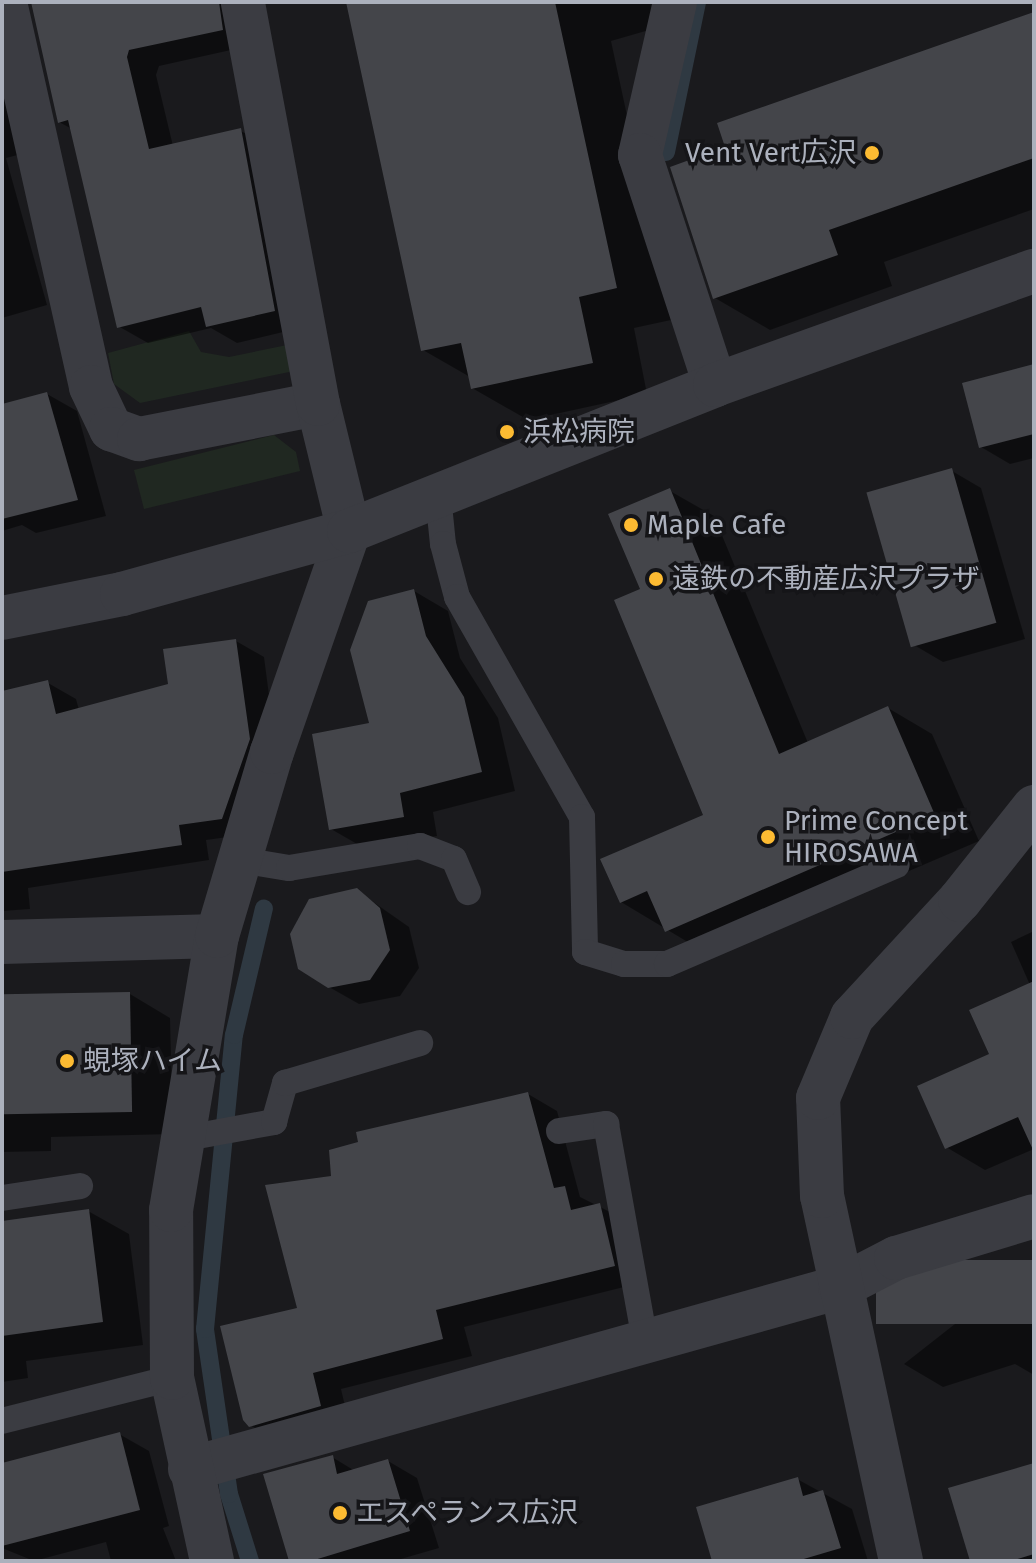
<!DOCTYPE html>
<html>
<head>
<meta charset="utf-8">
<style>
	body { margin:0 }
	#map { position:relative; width:1036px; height:1563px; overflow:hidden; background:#1a1a1d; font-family:"Fira Sans","Noto Sans JP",sans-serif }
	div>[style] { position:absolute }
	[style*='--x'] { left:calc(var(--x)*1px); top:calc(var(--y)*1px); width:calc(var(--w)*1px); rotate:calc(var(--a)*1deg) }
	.green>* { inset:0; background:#202821 }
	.shadow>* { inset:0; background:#0007 }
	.stream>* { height:18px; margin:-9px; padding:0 9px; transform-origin:9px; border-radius:9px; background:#2f3942 }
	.building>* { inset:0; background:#44454a; transform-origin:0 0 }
	.service>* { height:26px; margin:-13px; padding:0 13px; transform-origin:13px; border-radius:13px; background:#3b3c42 }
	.minor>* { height:44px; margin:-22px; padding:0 22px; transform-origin:22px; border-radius:22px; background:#3b3c42 }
	.tertiary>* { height:44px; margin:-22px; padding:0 22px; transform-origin:22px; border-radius:22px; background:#3b3c42 }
	.dots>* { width:22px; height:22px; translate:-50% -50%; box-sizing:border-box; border:4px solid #151518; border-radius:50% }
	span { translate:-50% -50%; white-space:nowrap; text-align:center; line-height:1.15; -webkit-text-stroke:7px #151518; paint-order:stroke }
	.poi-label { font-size:28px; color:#acb1bd }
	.right { translate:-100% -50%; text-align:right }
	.left { translate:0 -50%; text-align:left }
	.frame { position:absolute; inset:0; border:4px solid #acb1bd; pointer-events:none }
</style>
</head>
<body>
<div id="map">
	<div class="green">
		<i style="clip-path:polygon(189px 331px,201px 352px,229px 357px,287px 345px,294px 371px,140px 403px,114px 384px,108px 353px)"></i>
		<i style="clip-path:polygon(274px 435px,296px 452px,300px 471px,144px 509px,134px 470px)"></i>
	</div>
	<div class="shadow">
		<i style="clip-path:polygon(2px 2px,37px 150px,6px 158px,47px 305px,2px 318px)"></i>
		<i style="clip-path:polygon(33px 2px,240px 2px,249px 46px,159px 66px,156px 75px,173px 146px,241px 131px,270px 148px,304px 327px,237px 343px,211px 328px,148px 343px,118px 326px,72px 129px,59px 122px)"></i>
		<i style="clip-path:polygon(348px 2px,672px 2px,663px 26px,611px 41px,671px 320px,634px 328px,647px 394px,528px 420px,472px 388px,470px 377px,423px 350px)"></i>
		<i style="clip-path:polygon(1034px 15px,1034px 209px,884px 262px,892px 286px,770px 330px,715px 298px,728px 149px)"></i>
		<i style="clip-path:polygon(1034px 366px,1034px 458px,1010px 464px,981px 447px)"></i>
		<i style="clip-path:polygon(47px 394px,77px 411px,106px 516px,36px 533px,22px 525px,2px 531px,2px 407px)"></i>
		<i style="clip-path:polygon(952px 471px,981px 488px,1025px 639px,943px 662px,914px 645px)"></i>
		<i style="clip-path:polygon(670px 491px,714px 516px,808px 743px,888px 708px,932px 734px,979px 841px,711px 956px,621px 902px,706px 816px,643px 590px)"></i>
		<i style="clip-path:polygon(414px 591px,448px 611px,460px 658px,498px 718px,515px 791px,433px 812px,437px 836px,364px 848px,331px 829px,372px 725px)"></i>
		<i style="clip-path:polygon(236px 641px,264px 657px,277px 756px,250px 834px,206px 840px,209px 860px,28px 888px,30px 909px,2px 911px,2px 693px,48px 683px,76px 699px,79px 710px,170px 686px)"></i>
		<i style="clip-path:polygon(356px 890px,409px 927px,419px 968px,400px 996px,359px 1004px,329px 987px)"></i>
		<i style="clip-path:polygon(1034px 931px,1034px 1149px,985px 1170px,946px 1147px,1030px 985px,1011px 942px)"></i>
		<i style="clip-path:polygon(130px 994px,170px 1018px,173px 1134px,51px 1137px,51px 1151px,2px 1152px,2px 1013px)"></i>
		<i style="clip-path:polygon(528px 1094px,557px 1111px,580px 1197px,630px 1222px,644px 1282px,464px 1327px,472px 1356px,341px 1389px,349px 1423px,280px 1442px,250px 1425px,299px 1309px,333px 1178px)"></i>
		<i style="clip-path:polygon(88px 1211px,129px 1234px,143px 1345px,26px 1361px,28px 1378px,2px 1382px,2px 1223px)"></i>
		<i style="clip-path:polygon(1034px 1262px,1034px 1375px,1015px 1364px,943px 1387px,904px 1364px)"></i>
		<i style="clip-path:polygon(119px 1434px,149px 1451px,169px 1526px,163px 1528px,176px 1561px,111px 1561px,106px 1542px,34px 1561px,2px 1548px,2px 1465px)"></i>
		<i style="clip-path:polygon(332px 1457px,355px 1471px,388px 1461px,417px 1478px,439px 1548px,394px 1561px,291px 1561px)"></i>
		<i style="clip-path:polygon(1034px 1465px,1034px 1561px,972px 1561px)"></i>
		<i style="clip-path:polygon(797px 1479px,852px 1509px,868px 1561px,714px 1561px)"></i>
	</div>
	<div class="stream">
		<i style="--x:666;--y:152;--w:153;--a:-78.3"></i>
		<i style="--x:250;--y:1561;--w:70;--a:-107.4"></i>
		<i style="--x:229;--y:1494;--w:167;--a:-98.3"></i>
		<i style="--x:205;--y:1329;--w:295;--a:-84.4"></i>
		<i style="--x:234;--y:1035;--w:130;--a:-76.7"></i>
	</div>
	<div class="building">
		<i style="clip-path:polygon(31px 2px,219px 2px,223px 30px,129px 50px,127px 57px,149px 149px,241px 128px,275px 311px,206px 327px,201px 307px,117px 328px,68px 120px,58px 123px)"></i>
		<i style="clip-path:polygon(346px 2px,555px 2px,617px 288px,579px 297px,593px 363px,471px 389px,461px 343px,421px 351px)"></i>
		<i style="clip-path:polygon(1034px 12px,1034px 158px,829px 230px,838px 255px,713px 299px,670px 167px,725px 147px,717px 123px)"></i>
		<i style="clip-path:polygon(1034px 364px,1034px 434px,979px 448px,962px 383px)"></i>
		<i style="clip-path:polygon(47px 392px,78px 500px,2px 519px,2px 404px)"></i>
		<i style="left:952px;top:468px;width:161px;height:89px;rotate:74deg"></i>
		<i style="clip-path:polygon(670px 488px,779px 754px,888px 706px,935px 815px,665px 932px,647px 891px,620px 903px,600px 859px,703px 815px,614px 600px,640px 589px,608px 514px)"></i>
		<i style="clip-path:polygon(414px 589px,426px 636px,464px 697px,482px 772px,400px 793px,404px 817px,329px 830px,312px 734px,369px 723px,350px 650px,368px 601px)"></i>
		<i style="clip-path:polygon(236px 639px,250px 739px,222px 819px,179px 825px,182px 845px,2px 872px,2px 691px,48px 680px,56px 714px,168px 684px,163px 649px)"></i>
		<i style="clip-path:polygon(357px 888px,380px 908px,390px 950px,370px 980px,328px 988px,298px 969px,290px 934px,309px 899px)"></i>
		<i style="clip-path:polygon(1034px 981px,1034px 1152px,1018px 1117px,945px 1149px,917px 1086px,989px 1054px,969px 1010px)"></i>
		<i style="left:130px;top:992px;width:120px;height:128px;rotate:89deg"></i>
		<i style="clip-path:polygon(528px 1092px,554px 1188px,565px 1186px,571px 1210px,600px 1203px,615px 1266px,436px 1310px,443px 1339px,313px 1373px,321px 1406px,249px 1427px,243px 1420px,220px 1326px,297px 1308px,265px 1185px,331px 1176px,329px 1150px,358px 1142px,356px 1132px)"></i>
		<i style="clip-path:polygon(89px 1209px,103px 1322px,2px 1336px,2px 1221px)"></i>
		<i style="left:1034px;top:1260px;width:64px;height:158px;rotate:90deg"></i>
		<i style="clip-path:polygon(120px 1432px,140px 1510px,2px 1546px,2px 1463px)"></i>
		<i style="clip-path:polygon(333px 1455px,337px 1474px,388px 1459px,410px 1531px,311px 1561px,289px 1561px,263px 1474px)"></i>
		<i style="clip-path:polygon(1034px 1463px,1034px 1554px,1011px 1561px,970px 1561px,948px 1488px)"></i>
		<i style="clip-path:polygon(798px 1477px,803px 1496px,823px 1490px,841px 1548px,797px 1561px,712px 1561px,696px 1507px)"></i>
	</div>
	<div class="service">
		<i style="--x:438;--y:495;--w:49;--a:84.2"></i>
		<i style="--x:443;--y:544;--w:55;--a:75.2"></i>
		<i style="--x:457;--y:597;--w:253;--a:60.4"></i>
		<i style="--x:582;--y:817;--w:135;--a:88.7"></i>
		<i style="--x:585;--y:952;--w:41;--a:17.1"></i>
		<i style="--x:624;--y:964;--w:43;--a:0"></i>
		<i style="--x:667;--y:964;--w:250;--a:-23.3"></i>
		<i style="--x:240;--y:860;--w:50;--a:9.3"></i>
		<i style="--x:289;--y:868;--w:133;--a:-9.5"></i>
		<i style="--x:420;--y:846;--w:36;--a:21"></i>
		<i style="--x:454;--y:859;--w:36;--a:67"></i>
		<i style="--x:559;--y:1131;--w:48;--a:-8.5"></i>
		<i style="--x:606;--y:1124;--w:220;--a:79.8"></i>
		<i style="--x:181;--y:1139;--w:95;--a:-10.4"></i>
		<i style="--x:274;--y:1122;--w:41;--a:-74.2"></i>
		<i style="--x:285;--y:1083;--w:141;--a:-16.5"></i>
		<i style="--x:2;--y:1198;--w:79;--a:-8.7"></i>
		<i style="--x:2;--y:1421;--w:175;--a:-14.2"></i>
	</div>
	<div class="minor">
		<i style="--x:5;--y:2;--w:394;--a:77.4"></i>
		<i style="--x:91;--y:387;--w:47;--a:64.5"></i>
		<i style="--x:111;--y:429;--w:30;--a:20"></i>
		<i style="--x:139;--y:439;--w:182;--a:-11.1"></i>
		<i style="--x:675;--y:2;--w:157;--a:102.9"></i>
		<i style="--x:640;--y:155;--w:242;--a:71.9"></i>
		<i style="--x:2;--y:942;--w:215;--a:-1.6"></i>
		<i style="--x:190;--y:1469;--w:675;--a:-15.64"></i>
		<i style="--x:840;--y:1287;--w:63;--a:-27.4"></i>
		<i style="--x:896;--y:1258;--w:144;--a:-16.9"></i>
		<i style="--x:212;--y:1561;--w:187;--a:-102.3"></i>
		<i style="--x:172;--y:1378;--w:168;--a:-90.3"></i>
		<i style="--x:171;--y:1210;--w:278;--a:-80.5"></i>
		<i style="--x:217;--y:936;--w:192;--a:-73.4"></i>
		<i style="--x:272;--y:752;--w:234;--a:-70.8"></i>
		<i style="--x:349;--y:531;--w:131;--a:-103.7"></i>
		<i style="--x:318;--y:404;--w:409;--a:-100.6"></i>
		<i style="--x:901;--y:1561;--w:373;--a:-102.2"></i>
		<i style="--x:822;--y:1196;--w:98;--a:-92.3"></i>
		<i style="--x:818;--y:1098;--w:88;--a:-67.2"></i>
		<i style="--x:852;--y:1017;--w:159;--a:-47.3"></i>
		<i style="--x:960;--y:900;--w:119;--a:-51.5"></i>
	</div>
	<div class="tertiary">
		<i style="--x:2;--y:618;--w:122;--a:-11.3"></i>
		<i style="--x:122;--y:594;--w:236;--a:-15.5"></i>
		<i style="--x:349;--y:531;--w:394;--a:-21.7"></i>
		<i style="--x:715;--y:385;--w:339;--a:-19.7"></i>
	</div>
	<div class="dots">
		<i style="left:872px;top:153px;background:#fdbb32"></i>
		<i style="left:507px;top:432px;background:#fdbb32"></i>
		<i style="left:631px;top:525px;background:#fdbb32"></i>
		<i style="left:656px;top:579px;background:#fdbb32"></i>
		<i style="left:768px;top:837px;background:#fdbb32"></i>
		<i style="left:67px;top:1061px;background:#fdbb32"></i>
		<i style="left:340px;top:1513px;background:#fdbb32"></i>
	</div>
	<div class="poi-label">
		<span class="right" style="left:856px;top:153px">Vent Vert広沢</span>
		<span class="left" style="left:523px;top:432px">浜松病院</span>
		<span class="left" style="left:647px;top:525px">Maple Cafe</span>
		<span class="left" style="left:672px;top:579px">遠鉄の不動産広沢プラザ</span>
		<span class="left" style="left:784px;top:837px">Prime Concept<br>HIROSAWA</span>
		<span class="left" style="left:83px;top:1061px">蜆塚ハイム</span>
		<span class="left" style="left:356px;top:1513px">エスペランス広沢</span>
	</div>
	<div class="frame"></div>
</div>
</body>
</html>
